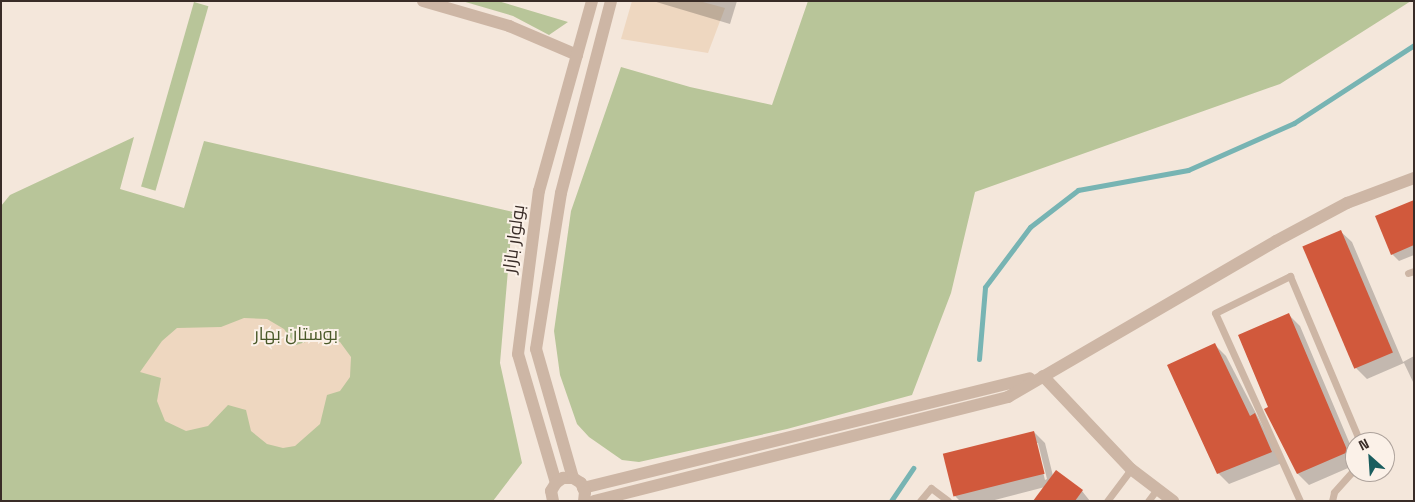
<!DOCTYPE html>
<html>
<head>
<meta charset="utf-8">
<style>
	body { margin:0 }
	#map { position:relative; width:1415px; height:502px; overflow:hidden; background:#f4e7db; font-family:"Space Grotesk",Cairo,sans-serif }
	div>[style] { position:absolute }
	[style*='--x'] { left:calc(var(--x)*1px); top:calc(var(--y)*1px); width:calc(var(--w)*1px); rotate:calc(var(--a)*1deg) }
	.green>* { inset:0; background:#b8c599; transform-origin:0 0 }
	.plaza>* { inset:0; background:#eed7c0 }
	.shadow>* { inset:0; background:#0003 }
	.stream>* { height:5px; margin:-2.5px; padding:0 2.5px; transform-origin:2.5px; border-radius:2.5px; background:#77b4b3 }
	.building>* { inset:0; background:#d1593c; transform-origin:0 0 }
	.service>* { height:7px; margin:-3.5px; padding:0 3.5px; transform-origin:3.5px; border-radius:3.5px; background:#cdb6a5 }
	.tertiary>* { height:12px; margin:-6px; padding:0 6px; transform-origin:6px; border-radius:6px; background:#cdb6a5 }
	span { translate:-50% -50%; white-space:nowrap; text-align:center; line-height:1.15; -webkit-text-stroke:4px #fbf1e8; paint-order:stroke }
	.street-label { font-size:18px; color:#392c27 }
	.park-label { font-size:18px; color:#4a5929 }
	.frame { position:absolute; inset:0; border:2px solid #392c27; pointer-events:none }
	.north { position:absolute; left:1345px; top:432px; width:50px; height:50px; box-sizing:border-box; background:#fbf1e8; border:1px solid #ada29b; border-radius:50%; rotate:334deg; font-size:14px; font-weight:700; line-height:20px; text-align:center; color:#392c27 }
	.north::after { content:''; display:block; margin:auto; width:18px; height:22px; background:#195d5e; clip-path:polygon(50% 0,100% 100%,50% 72%,0 100%) }
</style>
</head>
<body>
<div id="map">
	<div class="green">
		<i style="clip-path:polygon(462px 1px,498px 1px,568px 22px,549px 35px,513px 16px)"></i>
		<i style="clip-path:polygon(808px 1px,1411px 1px,1280px 84px,975px 192px,951px 293px,912px 395px,787px 429px,639px 462px,622px 460px,589px 437px,577px 424px,560px 375px,554px 331px,571px 211px,621px 67px,690px 87px,772px 105px)"></i>
		<i style="left:194px;top:2px;width:15px;height:192px;rotate:16deg"></i>
		<i style="clip-path:polygon(134px 137px,120px 189px,184px 208px,204px 141px,513px 212px,500px 363px,522px 463px,493px 501px,1px 501px,1px 206px,10px 195px)"></i>
	</div>
	<div class="plaza">
		<i style="clip-path:polygon(632px 1px,699px 1px,725px 8px,708px 53px,621px 39px)"></i>
		<i style="clip-path:polygon(244px 318px,267px 319px,284px 329px,296px 345px,325px 336px,340px 342px,351px 357px,350px 377px,340px 391px,327px 395px,320px 424px,295px 446px,283px 448px,267px 444px,251px 431px,246px 410px,228px 405px,208px 426px,186px 431px,165px 421px,157px 401px,161px 378px,140px 372px,162px 341px,177px 328px,221px 327px)"></i>
	</div>
	<div class="shadow">
		<i style="clip-path:polygon(653px 1px,737px 1px,730px 24px)"></i>
		<i style="clip-path:polygon(1414px 201px,1414px 255px,1399px 261px,1392px 254px)"></i>
		<i style="clip-path:polygon(1340px 231px,1352px 242px,1403px 362px,1414px 356px,1414px 384px,1404px 363px,1367px 379px,1356px 368px)"></i>
		<i style="clip-path:polygon(1288px 314px,1300px 326px,1355px 456px,1355px 465px,1309px 485px,1298px 474px,1266px 410px,1270px 408px)"></i>
		<i style="clip-path:polygon(1214px 344px,1226px 356px,1282px 463px,1229px 484px,1218px 473px)"></i>
		<i style="clip-path:polygon(evenodd,1034px 432px,1045px 443px,1053px 476px,1082px 491px,1090px 501px,1035px 501px,1045px 487px,991px 501px,960px 501px,955px 496px,1034px 432px,1036px 443px,1038px 443px,1047px 479px,1045px 480px,1036px 443px)"></i>
	</div>
	<div class="stream">
		<i style="--x:979;--y:359;--w:72;--a:-85.2"></i>
		<i style="--x:985;--y:287;--w:75;--a:-53.1"></i>
		<i style="--x:1030;--y:227;--w:61;--a:-37.6"></i>
		<i style="--x:1078;--y:190;--w:112;--a:-10.3"></i>
		<i style="--x:1188;--y:170;--w:116;--a:-23.9"></i>
		<i style="--x:1294;--y:123;--w:143;--a:-33"></i>
		<i style="--x:891;--y:501;--w:40;--a:-56"></i>
	</div>
	<div class="building">
		<i style="clip-path:polygon(1414px 200px,1414px 245px,1391px 255px,1375px 216px)"></i>
		<i style="left:1341px;top:230px;width:133px;height:42px;rotate:67deg"></i>
		<i style="clip-path:polygon(1289px 313px,1348px 452px,1297px 474px,1264px 409px,1268px 407px,1238px 335px)"></i>
		<i style="clip-path:polygon(1215px 343px,1250px 416px,1255px 413px,1272px 452px,1217px 474px,1167px 365px)"></i>
		<i style="left:1034px;top:431px;width:44px;height:94px;rotate:76deg"></i>
		<i style="clip-path:polygon(1056px 470px,1083px 490px,1075px 501px,1033px 501px)"></i>
	</div>
	<div class="service">
		<i style="--x:1408;--y:273;--w:6;--a:-18"></i>
		<i style="--x:920;--y:501;--w:17;--a:-50"></i>
		<i style="--x:931;--y:488;--w:21;--a:37"></i>
		<i style="--x:1107;--y:501;--w:40;--a:-53"></i>
		<i style="--x:1148;--y:501;--w:15;--a:-53"></i>
		<i style="--x:1300;--y:501;--w:206;--a:-114.3"></i>
		<i style="--x:1215;--y:313;--w:84;--a:-26.3"></i>
		<i style="--x:1290;--y:276;--w:180;--a:67.1"></i>
		<i style="--x:1332;--y:501;--w:9;--a:-77"></i>
		<i style="--x:1334;--y:492;--w:31;--a:-48"></i>
	</div>
	<div class="tertiary">
		<i style="--x:423;--y:1;--w:90;--a:16.2"></i>
		<i style="--x:509;--y:26;--w:74;--a:23.1"></i>
		<i style="--x:1043;--y:376;--w:128;--a:46.6"></i>
		<i style="--x:1131;--y:469;--w:53;--a:37.3"></i>
		<i style="--x:573;--y:478;--w:134;--a:-106"></i>
		<i style="--x:536;--y:349;--w:158;--a:-80.9"></i>
		<i style="--x:561;--y:193;--w:198;--a:-75.4"></i>
		<i style="--x:556;--y:483;--w:134;--a:-106.4"></i>
		<i style="--x:518;--y:354;--w:164;--a:-82.7"></i>
		<i style="--x:539;--y:191;--w:197;--a:-74.4"></i>
		<i style="--x:583;--y:488;--w:460;--a:-13.8"></i>
		<i style="--x:553;--y:501;--w:10;--a:-101"></i>
		<i style="--x:551;--y:491;--w:9;--a:-58"></i>
		<i style="--x:556;--y:483;--w:9;--a:-36"></i>
		<i style="--x:563;--y:478;--w:10;--a:0"></i>
		<i style="--x:573;--y:478;--w:9;--a:32"></i>
		<i style="--x:581;--y:483;--w:10;--a:66"></i>
		<i style="--x:585;--y:492;--w:9;--a:96"></i>
		<i style="--x:594;--y:501;--w:427;--a:-14.1"></i>
		<i style="--x:1008;--y:397;--w:310;--a:-30.2"></i>
		<i style="--x:1276;--y:241;--w:81;--a:-28.2"></i>
		<i style="--x:1347;--y:203;--w:72;--a:-20.5"></i>
	</div>
	<div class="street-label">
		<span style="left:514px;top:239px;rotate:-82deg">بولوار بازار</span>
	</div>
	<div class="park-label">
		<span style="left:296px;top:334px">بوستان بهار</span>
	</div>
	<div class="frame"></div>
	<div class="north">N</div>
</div>
</body>
</html>
